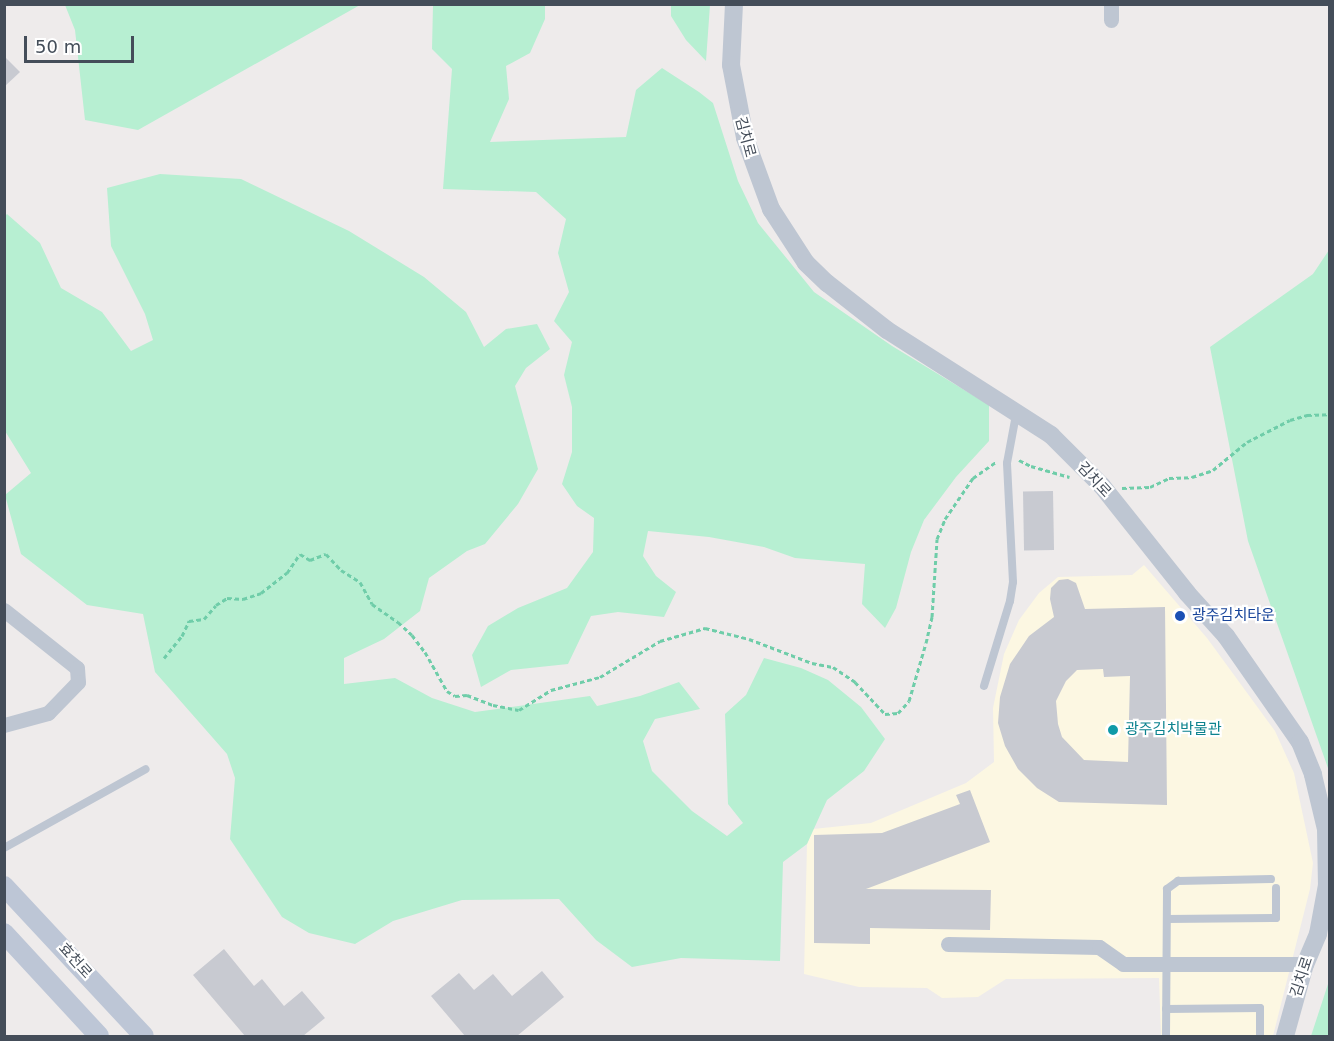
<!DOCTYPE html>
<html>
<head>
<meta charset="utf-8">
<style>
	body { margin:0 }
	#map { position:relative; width:1334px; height:1041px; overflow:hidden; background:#eeebeb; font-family:"DejaVu Sans","Noto Sans KR",sans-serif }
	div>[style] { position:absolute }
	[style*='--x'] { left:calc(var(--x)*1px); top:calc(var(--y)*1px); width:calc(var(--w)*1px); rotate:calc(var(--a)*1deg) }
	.commercial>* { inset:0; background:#fcf7e2 }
	.green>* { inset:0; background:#b7efd2 }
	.building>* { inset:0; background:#c8cad1; transform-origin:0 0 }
	.path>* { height:3px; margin-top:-1.5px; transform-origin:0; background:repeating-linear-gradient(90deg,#6fcda9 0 4.5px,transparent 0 7.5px) }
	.service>* { height:8px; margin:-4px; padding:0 4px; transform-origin:4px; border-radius:4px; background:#bec6d2 }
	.minor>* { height:15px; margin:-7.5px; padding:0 7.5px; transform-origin:7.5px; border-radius:7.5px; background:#bec6d2 }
	.tertiary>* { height:18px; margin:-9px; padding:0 9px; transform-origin:9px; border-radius:9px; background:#bec6d2 }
	.secondary>* { height:20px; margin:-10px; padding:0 10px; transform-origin:10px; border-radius:10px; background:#bdc6d6 }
	.dots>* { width:16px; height:16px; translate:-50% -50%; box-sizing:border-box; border:3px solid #fff; border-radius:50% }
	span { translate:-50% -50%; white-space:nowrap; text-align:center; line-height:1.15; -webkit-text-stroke:4.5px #fff; paint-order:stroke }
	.street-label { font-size:15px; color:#444d59 }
	.transit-label { font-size:15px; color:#164399 }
	.left { translate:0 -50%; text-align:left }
	.culture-label { font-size:15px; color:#0d838f }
	.frame { position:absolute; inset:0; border:6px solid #444d59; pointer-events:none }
	.scale { position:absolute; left:24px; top:36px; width:110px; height:27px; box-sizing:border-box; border:3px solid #444d59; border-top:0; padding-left:8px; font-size:18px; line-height:21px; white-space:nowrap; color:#444d59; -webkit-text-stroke:4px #fff; paint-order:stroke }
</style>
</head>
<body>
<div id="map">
	<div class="commercial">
		<i style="clip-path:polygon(1144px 565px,1207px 638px,1275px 731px,1294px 773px,1313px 863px,1310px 889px,1273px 1036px,1161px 1036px,1159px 978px,1006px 979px,978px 997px,942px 998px,927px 988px,859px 987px,804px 974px,807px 844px,813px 829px,871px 823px,966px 783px,994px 762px,993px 708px,1004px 654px,1019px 620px,1039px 593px,1058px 577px,1132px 575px)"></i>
	</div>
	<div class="green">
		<i style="clip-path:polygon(65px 5px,360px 5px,138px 130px,85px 120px,75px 30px)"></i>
		<i style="clip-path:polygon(433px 5px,545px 5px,545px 19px,530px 53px,506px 66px,509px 99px,490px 142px,626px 137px,636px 90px,662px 68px,699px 92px,713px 103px,738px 181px,758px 223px,814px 292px,892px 346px,989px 405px,989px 441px,956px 477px,924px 520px,911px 552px,896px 608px,885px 628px,862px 604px,865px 564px,795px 558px,764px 547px,709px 537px,648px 531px,643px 556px,656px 576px,676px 592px,664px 617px,618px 612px,591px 616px,568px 664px,511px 670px,481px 687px,472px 655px,488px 626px,518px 608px,567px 588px,593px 552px,594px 518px,577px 506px,562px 484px,572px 452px,572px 407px,564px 375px,572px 342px,554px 321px,569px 292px,558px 253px,566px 219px,536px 192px,443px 189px,452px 69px,432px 49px)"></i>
		<i style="clip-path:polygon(671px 5px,710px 5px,706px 61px,686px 40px,671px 16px)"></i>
		<i style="clip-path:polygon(160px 174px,241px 179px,349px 231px,424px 277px,466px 312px,484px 347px,506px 329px,537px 324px,550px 349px,526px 368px,515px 386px,538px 469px,518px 504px,485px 544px,467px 551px,429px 578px,420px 611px,384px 639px,344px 658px,344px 684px,395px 678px,432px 698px,475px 712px,590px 696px,597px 706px,640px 696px,679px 682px,700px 709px,655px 719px,643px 741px,652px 771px,692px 811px,727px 836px,743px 823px,728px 804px,725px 714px,746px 695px,764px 658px,801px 668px,828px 680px,861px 707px,885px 739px,864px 771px,827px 800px,807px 844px,783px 862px,780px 961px,681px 958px,632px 967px,596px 940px,559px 899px,462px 900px,393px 921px,355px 944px,309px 933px,282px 917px,230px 839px,235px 778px,227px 754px,155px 672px,143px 614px,87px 605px,21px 554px,5px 495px,31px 473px,5px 431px,5px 216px,7px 214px,40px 243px,61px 288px,102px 312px,131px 351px,153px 340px,145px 314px,111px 246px,107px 188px)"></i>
		<i style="clip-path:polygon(1329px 250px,1329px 771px,1248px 541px,1210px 347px,1313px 274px)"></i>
		<i style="clip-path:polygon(1329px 981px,1329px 1036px,1311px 1036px)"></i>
	</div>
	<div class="building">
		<i style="clip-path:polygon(4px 56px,20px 72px,4px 87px)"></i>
		<i style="left:1053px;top:491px;width:59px;height:30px;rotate:89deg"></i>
		<i style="clip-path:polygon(evenodd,1068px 579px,1076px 583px,1085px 609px,1165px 607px,1167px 805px,1059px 802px,1037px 788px,1018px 769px,1005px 746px,998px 723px,1000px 697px,1010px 664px,1029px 636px,1054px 617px,1050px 599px,1051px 588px,1059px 580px,1068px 579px,1103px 669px,1104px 677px,1130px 676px,1128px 762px,1084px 760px,1062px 737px,1058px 724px,1056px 701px,1066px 681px,1077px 670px,1103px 669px)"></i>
		<i style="clip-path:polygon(970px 790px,990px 842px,866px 889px,991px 890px,990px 930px,870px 928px,870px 944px,814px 943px,814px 835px,882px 833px,960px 804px,956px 795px)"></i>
		<i style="clip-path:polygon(224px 949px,254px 986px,262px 979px,284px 1006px,302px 991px,325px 1018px,303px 1036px,245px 1036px,193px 975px)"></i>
		<i style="clip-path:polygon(542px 971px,564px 997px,517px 1036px,465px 1036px,431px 996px,459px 973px,474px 990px,493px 974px,512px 996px)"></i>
	</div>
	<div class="path">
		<i style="--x:1019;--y:460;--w:13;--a:27"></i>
		<i style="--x:1031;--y:466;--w:40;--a:16"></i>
		<i style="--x:1122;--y:488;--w:28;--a:-2"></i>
		<i style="--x:1150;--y:487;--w:21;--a:-25"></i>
		<i style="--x:1169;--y:478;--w:23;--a:-2"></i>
		<i style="--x:1192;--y:477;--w:22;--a:-18"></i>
		<i style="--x:1213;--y:470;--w:44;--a:-39.5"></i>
		<i style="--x:1247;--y:442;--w:48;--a:-27.1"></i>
		<i style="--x:1290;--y:420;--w:18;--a:-16"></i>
		<i style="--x:1307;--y:415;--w:23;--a:-2"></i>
		<i style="--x:164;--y:658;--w:28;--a:-51"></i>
		<i style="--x:182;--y:636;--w:17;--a:-65"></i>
		<i style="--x:189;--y:621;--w:15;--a:-8"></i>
		<i style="--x:204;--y:619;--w:18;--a:-49"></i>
		<i style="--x:216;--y:605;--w:13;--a:-32"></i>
		<i style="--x:227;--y:598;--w:16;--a:4"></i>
		<i style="--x:243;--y:599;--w:19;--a:-18"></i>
		<i style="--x:261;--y:593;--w:33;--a:-38"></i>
		<i style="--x:287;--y:573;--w:23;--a:-56"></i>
		<i style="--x:300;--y:554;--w:12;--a:31"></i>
		<i style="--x:310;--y:560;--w:17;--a:-21"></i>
		<i style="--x:326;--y:554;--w:22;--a:47"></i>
		<i style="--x:341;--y:570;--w:22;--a:32"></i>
		<i style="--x:360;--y:582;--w:25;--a:61"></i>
		<i style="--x:372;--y:604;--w:32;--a:35"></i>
		<i style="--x:398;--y:622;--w:19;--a:43"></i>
		<i style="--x:412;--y:635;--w:21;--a:53"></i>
		<i style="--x:425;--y:652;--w:45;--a:60.6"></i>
		<i style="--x:447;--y:691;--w:9;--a:32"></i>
		<i style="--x:455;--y:696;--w:12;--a:-5"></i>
		<i style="--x:467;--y:695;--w:28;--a:21"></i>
		<i style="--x:493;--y:705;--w:26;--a:11"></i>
		<i style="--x:519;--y:710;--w:38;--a:-32"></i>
		<i style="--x:551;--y:690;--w:51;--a:-14.9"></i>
		<i style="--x:600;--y:677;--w:70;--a:-31"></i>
		<i style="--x:660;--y:641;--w:47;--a:-16.1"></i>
		<i style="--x:705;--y:628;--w:45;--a:14"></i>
		<i style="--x:749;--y:639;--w:67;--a:20.9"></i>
		<i style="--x:812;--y:663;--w:21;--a:11"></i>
		<i style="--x:833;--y:667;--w:27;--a:34"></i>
		<i style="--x:855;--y:682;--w:44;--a:46.8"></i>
		<i style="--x:885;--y:714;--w:13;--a:-4"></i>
		<i style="--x:898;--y:713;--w:16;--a:-47"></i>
		<i style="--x:909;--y:701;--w:60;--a:-73.7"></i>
		<i style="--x:926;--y:643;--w:27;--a:-77"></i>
		<i style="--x:932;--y:617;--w:78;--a:-86.3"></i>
		<i style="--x:937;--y:539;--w:22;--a:-68"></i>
		<i style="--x:945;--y:519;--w:50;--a:-55.7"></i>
		<i style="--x:973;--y:478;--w:29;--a:-35"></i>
	</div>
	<div class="service">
		<i style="--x:984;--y:686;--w:89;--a:-73"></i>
		<i style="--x:1010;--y:601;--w:19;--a:-81"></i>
		<i style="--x:1013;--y:582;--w:119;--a:-92.9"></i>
		<i style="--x:1007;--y:463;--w:49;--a:-79.4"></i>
		<i style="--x:4;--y:848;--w:162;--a:-29.1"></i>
		<i style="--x:1167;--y:919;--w:109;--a:-0.5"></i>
		<i style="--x:1276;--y:918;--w:30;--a:-90"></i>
		<i style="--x:1166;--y:1009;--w:94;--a:-0.6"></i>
		<i style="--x:1260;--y:1008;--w:28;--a:90"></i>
		<i style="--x:1166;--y:1036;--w:147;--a:-89.6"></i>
		<i style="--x:1167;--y:889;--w:14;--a:-36"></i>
		<i style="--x:1178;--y:881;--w:93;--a:-1.2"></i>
	</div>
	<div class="minor">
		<i style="--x:1111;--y:20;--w:16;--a:-90"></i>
		<i style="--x:4;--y:610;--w:93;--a:38.5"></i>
		<i style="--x:77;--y:668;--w:14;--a:86"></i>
		<i style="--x:78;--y:682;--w:43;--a:134.1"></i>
		<i style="--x:48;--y:713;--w:46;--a:164.7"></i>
		<i style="--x:948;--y:944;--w:151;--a:1.1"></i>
		<i style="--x:1099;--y:947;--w:29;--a:35"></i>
		<i style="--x:1123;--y:964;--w:182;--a:0"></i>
	</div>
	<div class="tertiary">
		<i style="--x:734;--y:4;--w:61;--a:92.8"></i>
		<i style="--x:731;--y:65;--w:74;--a:79.1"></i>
		<i style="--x:745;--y:138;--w:76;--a:69.9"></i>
		<i style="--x:771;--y:209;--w:64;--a:57.1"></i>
		<i style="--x:806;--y:263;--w:29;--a:44"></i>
		<i style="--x:827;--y:283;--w:76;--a:38.1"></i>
		<i style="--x:887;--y:330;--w:195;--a:32.6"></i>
		<i style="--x:1051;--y:435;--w:72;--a:45"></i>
		<i style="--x:1102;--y:486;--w:137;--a:51.5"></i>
		<i style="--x:1187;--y:593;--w:58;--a:47.8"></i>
		<i style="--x:1226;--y:636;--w:129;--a:55.1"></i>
		<i style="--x:1300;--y:742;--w:35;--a:68"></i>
		<i style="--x:1313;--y:775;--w:56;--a:76.5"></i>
		<i style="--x:1326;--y:829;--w:56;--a:89"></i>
		<i style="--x:1327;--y:885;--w:50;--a:100.4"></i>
		<i style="--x:1318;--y:934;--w:33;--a:113"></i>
		<i style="--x:1305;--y:964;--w:75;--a:105.5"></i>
	</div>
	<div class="secondary">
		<i style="--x:4;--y:886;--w:205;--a:47"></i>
		<i style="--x:4;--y:933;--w:140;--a:47.3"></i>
	</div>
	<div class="dots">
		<i style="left:1180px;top:616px;background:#1a4fb4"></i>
		<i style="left:1113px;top:730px;background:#0f9aa8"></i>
	</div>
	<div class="street-label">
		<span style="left:745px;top:137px;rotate:75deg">김치로</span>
		<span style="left:1094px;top:480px;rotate:47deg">김치로</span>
		<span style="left:75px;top:961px;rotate:48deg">효천로</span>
		<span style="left:1302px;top:977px;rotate:-72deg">김치로</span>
	</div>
	<div class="transit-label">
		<span class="left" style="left:1192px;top:616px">광주김치타운</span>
	</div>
	<div class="culture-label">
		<span class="left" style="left:1125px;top:730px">광주김치박물관</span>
	</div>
	<div class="frame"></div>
	<div class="scale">50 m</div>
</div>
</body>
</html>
